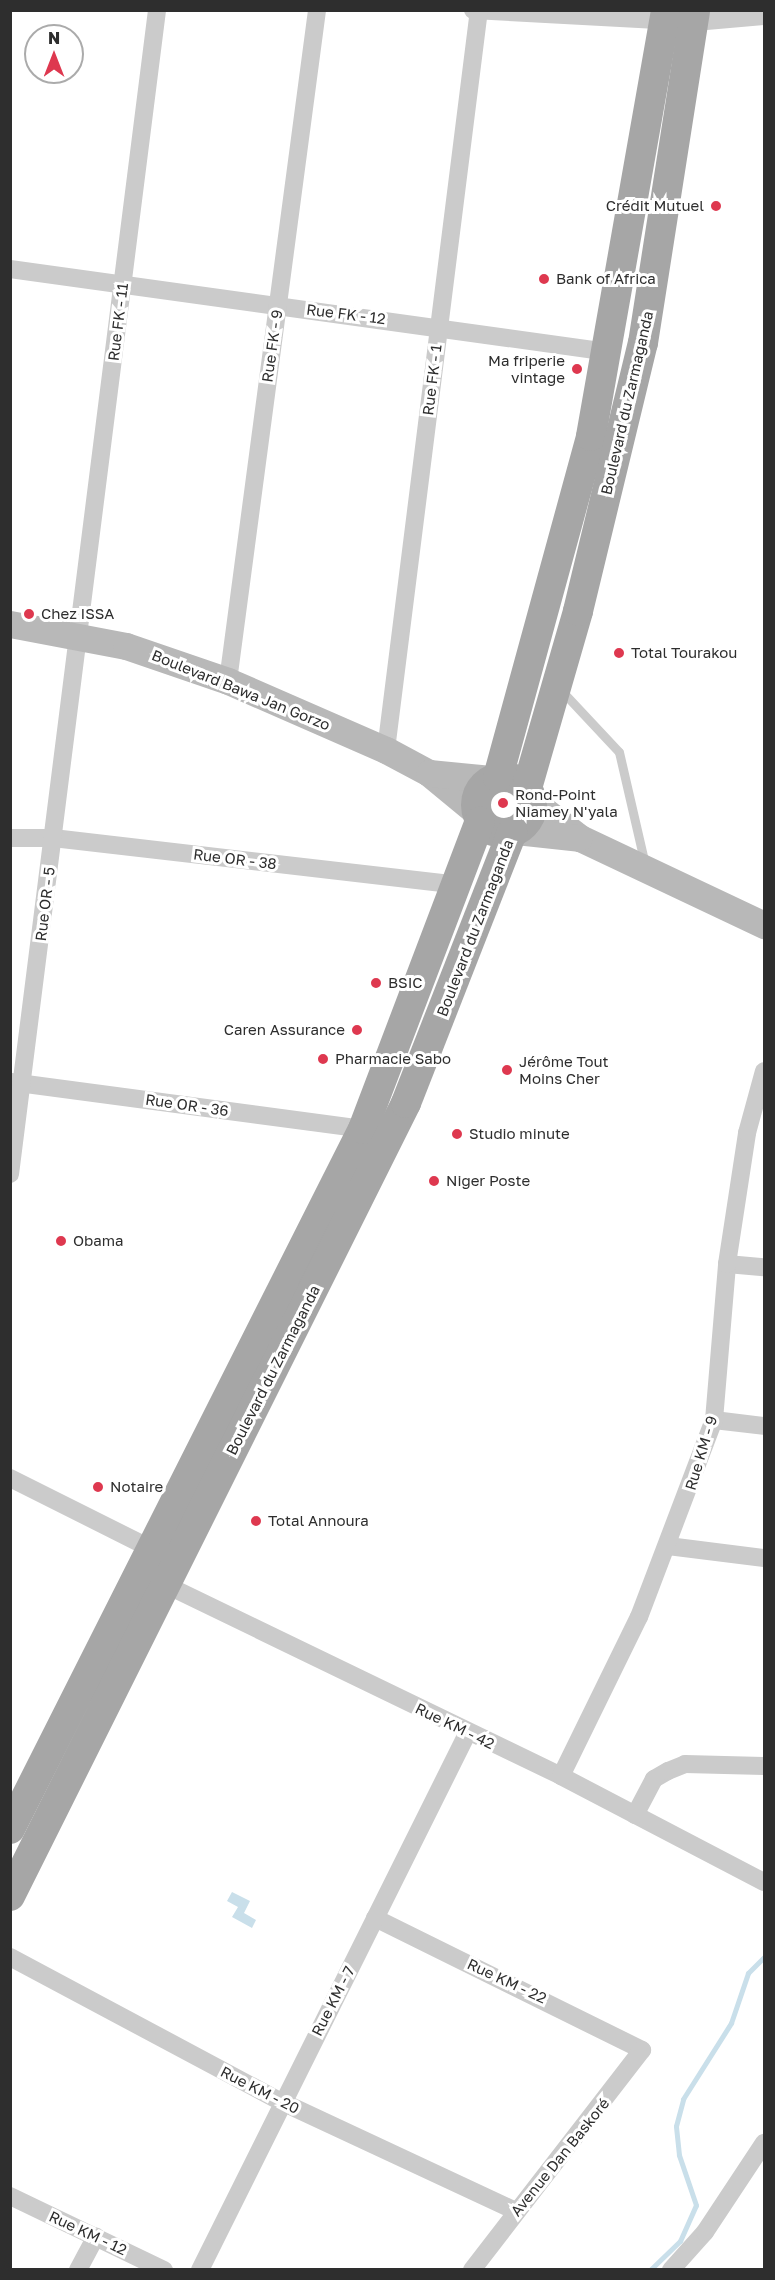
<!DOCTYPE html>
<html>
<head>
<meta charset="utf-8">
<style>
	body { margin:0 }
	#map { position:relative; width:775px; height:2280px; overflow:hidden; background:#fff; font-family:"Golos Text",sans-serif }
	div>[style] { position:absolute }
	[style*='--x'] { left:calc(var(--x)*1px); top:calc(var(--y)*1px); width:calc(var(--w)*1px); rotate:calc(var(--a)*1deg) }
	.water>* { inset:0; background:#c9dfea }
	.stream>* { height:5px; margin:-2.5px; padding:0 2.5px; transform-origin:2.5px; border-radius:2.5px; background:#c9dfea }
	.lane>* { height:9px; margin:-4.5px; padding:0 4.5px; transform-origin:4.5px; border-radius:4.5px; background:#cbcbcb }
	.street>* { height:18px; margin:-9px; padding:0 9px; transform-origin:9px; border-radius:9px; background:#cbcbcb }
	.secondary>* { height:27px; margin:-13.5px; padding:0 13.5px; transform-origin:13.5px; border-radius:13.5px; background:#b8b8b8 }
	.primary>* { height:30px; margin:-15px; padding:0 15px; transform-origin:15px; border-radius:15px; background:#a6a6a6 }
	.primary>.ring { margin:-15px; padding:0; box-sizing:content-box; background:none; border:30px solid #a6a6a6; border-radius:50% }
	.dots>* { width:16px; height:16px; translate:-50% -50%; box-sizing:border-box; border:3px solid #fff; border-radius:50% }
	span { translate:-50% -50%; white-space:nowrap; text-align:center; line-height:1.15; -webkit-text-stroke:6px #fff; paint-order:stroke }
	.poi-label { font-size:15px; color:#2e2e2e }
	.right { translate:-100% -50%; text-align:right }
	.left { translate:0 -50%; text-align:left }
	.street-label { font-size:15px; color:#2e2e2e }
	.frame { position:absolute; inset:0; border:12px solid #2e2e2e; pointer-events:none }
	.north { position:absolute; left:24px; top:24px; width:60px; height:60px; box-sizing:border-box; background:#fff; border:2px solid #ababab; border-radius:50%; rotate:0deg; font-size:16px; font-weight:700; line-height:24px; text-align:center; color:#2e2e2e }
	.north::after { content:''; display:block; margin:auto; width:21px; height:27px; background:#de384f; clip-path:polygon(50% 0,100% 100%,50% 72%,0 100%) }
</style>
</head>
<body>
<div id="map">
	<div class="water">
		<i style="clip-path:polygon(232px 1892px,250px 1901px,244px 1913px,256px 1920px,252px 1928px,232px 1917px,238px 1907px,227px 1901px)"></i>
	</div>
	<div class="stream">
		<i style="--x:650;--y:2270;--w:42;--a:-44"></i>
		<i style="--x:680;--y:2241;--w:39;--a:-66"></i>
		<i style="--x:696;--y:2205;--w:53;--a:-108.8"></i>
		<i style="--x:679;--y:2155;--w:29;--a:-96"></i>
		<i style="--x:676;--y:2126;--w:28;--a:-75"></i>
		<i style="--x:683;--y:2099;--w:90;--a:-57.7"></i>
		<i style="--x:731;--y:2023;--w:53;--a:-71.2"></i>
		<i style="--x:748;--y:1973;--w:23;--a:-45"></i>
	</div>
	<div class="lane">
		<i style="--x:560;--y:689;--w:86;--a:46.9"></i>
		<i style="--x:619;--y:752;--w:116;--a:77"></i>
	</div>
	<div class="street">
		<i style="--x:473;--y:10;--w:222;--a:3.1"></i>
		<i style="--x:695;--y:22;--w:69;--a:-5"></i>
		<i style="--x:10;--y:269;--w:605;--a:7.89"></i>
		<i style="--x:228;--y:681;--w:677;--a:-82.44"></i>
		<i style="--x:386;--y:750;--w:746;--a:-82.84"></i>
		<i style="--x:10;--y:838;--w:43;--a:0"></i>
		<i style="--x:53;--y:838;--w:409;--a:6.6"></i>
		<i style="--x:11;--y:1082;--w:355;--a:7.6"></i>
		<i style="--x:10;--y:1174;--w:1173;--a:-82.8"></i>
		<i style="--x:727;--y:1264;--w:37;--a:5"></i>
		<i style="--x:714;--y:1420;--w:50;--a:6.8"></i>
		<i style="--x:10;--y:1478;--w:161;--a:26.6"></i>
		<i style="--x:668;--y:1546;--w:97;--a:7.1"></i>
		<i style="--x:158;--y:1581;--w:448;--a:25.8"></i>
		<i style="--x:561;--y:1776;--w:229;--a:27.6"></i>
		<i style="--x:561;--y:1776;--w:177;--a:-63.9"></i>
		<i style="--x:639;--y:1617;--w:211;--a:-69.2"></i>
		<i style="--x:714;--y:1420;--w:157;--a:-85.2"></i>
		<i style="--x:727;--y:1264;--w:133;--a:-81.3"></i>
		<i style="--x:747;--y:1133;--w:64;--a:-74.7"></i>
		<i style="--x:635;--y:1815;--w:41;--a:-62.2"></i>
		<i style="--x:654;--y:1779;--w:16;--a:-30"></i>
		<i style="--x:668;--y:1771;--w:18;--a:-22"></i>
		<i style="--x:685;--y:1764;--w:79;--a:1.5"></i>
		<i style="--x:375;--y:1918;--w:298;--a:26.3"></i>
		<i style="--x:642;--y:2050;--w:278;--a:127.7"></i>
		<i style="--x:10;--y:1957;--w:308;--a:28.1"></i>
		<i style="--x:282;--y:2102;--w:258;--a:25"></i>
		<i style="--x:10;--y:2196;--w:171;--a:25.7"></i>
		<i style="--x:78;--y:2270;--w:38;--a:-62"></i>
		<i style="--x:200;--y:2270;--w:601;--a:-63.52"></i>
		<i style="--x:671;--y:2270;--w:51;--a:-48.2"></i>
		<i style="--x:705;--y:2232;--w:107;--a:-56.5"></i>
	</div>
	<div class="secondary">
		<i style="--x:10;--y:624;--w:118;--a:10.7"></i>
		<i style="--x:126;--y:646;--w:108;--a:18.9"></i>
		<i style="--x:228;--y:681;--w:172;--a:23.6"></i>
		<i style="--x:386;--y:750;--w:49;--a:28.1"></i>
		<i style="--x:429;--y:773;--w:61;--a:39.7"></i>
		<i style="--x:429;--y:773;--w:62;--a:5.5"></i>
		<i style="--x:532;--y:801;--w:61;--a:37.6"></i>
		<i style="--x:580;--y:838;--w:204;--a:25.3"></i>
		<i style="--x:516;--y:831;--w:63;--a:6.3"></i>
	</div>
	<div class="primary">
		<i class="ring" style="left:476px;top:777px;width:26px;height:26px"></i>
		<i style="--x:498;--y:777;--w:353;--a:-74.7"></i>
		<i style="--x:591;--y:436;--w:433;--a:-80"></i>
		<i style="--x:527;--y:788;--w:184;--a:-73.9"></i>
		<i style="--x:578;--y:611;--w:276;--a:-76.4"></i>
		<i style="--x:643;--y:343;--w:337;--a:-81.1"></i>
		<i style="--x:10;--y:1829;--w:784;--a:-63.24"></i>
		<i style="--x:363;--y:1129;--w:329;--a:-69.2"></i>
		<i style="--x:10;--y:1896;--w:886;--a:-63.46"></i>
		<i style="--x:406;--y:1103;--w:291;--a:-68.6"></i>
	</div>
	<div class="dots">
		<i style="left:716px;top:206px;background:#de384f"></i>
		<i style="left:544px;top:279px;background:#de384f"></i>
		<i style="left:577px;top:369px;background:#de384f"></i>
		<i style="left:29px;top:614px;background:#de384f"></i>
		<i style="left:619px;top:653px;background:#de384f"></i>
		<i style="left:503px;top:803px;background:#de384f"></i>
		<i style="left:376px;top:983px;background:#de384f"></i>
		<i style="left:357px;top:1030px;background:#de384f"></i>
		<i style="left:323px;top:1059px;background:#de384f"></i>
		<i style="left:507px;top:1070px;background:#de384f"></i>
		<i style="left:457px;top:1134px;background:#de384f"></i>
		<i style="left:434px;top:1181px;background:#de384f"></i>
		<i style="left:61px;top:1241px;background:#de384f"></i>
		<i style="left:98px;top:1487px;background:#de384f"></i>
		<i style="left:256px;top:1521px;background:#de384f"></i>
	</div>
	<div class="poi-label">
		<span class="right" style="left:704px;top:206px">Crédit Mutuel</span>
		<span class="left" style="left:556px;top:279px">Bank of Africa</span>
		<span class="right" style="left:565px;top:369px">Ma friperie<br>vintage</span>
		<span class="left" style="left:41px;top:614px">Chez ISSA</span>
		<span class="left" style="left:631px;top:653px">Total Tourakou</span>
		<span class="left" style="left:515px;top:803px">Rond-Point<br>Niamey N'yala</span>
		<span class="left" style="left:388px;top:983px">BSIC</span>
		<span class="right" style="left:345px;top:1030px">Caren Assurance</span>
		<span class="left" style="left:335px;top:1059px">Pharmacie Sabo</span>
		<span class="left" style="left:519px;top:1070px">Jérôme Tout<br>Moins Cher</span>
		<span class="left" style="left:469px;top:1134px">Studio minute</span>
		<span class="left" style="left:446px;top:1181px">Niger Poste</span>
		<span class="left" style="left:73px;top:1241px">Obama</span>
		<span class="left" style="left:110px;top:1487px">Notaire</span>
		<span class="left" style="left:268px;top:1521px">Total Annoura</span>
	</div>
	<div class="street-label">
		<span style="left:346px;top:314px;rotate:7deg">Rue FK - 12</span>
		<span style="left:118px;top:322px;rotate:-83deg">Rue FK - 11</span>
		<span style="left:272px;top:346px;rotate:-82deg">Rue FK - 9</span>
		<span style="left:432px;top:380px;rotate:-83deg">Rue FK - 1</span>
		<span style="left:627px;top:403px;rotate:-77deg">Boulevard du Zarmaganda</span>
		<span style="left:241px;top:690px;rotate:22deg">Boulevard Bawa Jan Gorzo</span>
		<span style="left:235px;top:859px;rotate:7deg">Rue OR - 38</span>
		<span style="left:45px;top:904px;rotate:-83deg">Rue OR - 5</span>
		<span style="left:475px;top:928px;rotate:-69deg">Boulevard du Zarmaganda</span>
		<span style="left:187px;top:1105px;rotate:8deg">Rue OR - 36</span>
		<span style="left:273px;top:1370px;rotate:-63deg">Boulevard du Zarmaganda</span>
		<span style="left:701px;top:1453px;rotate:-73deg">Rue KM - 9</span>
		<span style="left:455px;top:1726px;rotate:26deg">Rue KM - 42</span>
		<span style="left:507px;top:1981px;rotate:25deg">Rue KM - 22</span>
		<span style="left:333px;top:2001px;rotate:-63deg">Rue KM - 7</span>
		<span style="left:260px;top:2090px;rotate:27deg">Rue KM - 20</span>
		<span style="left:560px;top:2157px;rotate:-51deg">Avenue Dan Baskoré</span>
		<span style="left:88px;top:2233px;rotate:25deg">Rue KM - 12</span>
	</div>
	<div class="frame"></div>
	<div class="north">N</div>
</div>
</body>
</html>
